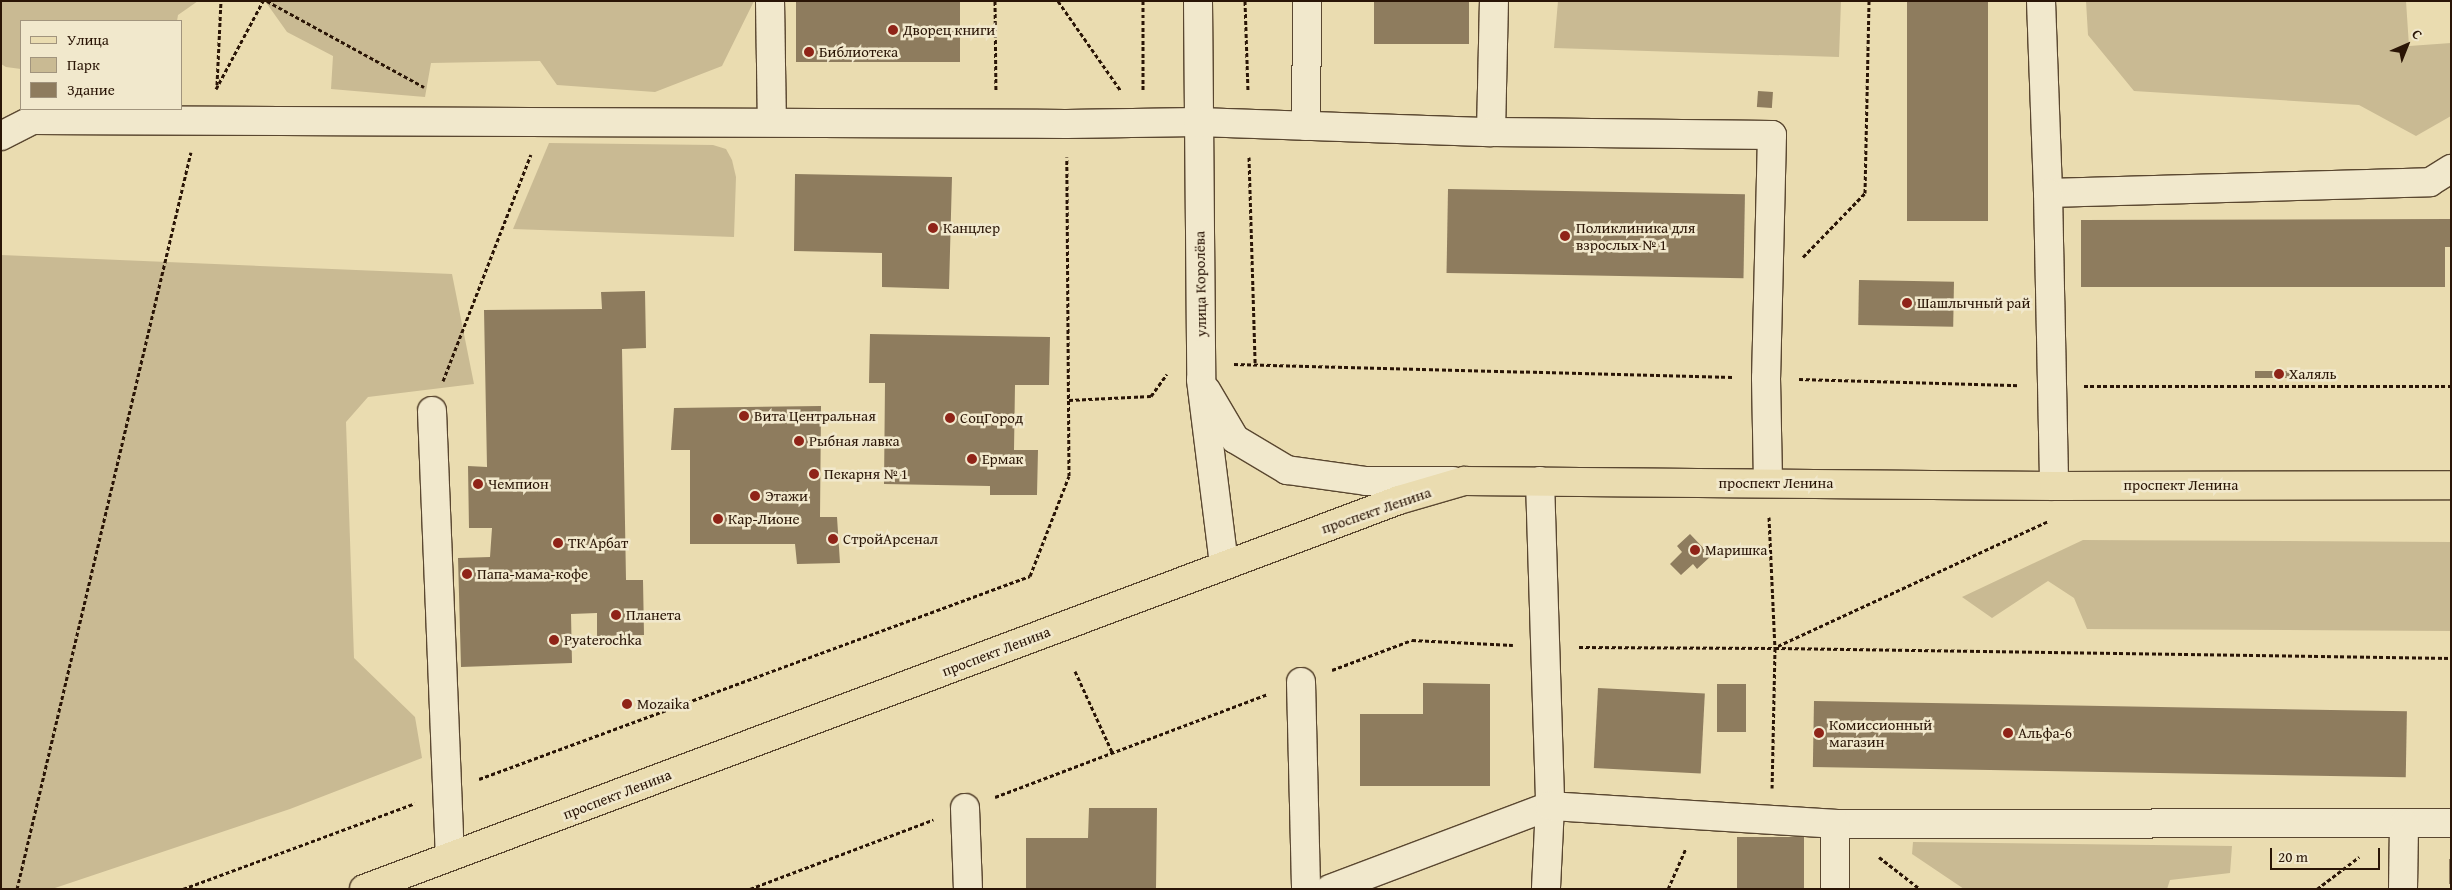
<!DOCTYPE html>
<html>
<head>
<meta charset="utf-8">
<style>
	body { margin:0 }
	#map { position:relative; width:2452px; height:890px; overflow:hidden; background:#eadcb0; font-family:"Gentium Book Plus",serif }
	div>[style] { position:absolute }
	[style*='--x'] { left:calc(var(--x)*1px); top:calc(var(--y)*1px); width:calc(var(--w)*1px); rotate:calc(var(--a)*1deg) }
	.green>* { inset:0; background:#c9ba93 }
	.building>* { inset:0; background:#8e7c5e; transform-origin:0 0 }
	.path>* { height:3px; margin-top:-1.5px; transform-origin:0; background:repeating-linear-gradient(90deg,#2a1506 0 4px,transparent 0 6.5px) }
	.roads { filter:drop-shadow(1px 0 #5a4730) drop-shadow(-1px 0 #5a4730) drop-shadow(0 1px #5a4730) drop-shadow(0 -1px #5a4730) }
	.minor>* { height:28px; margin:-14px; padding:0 14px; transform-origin:14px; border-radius:14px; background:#f1e8cc }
	.major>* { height:28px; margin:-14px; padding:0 14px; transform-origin:14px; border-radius:14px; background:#eadcb0 }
	.dots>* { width:14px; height:14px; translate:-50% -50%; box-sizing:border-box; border:2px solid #f1e8cc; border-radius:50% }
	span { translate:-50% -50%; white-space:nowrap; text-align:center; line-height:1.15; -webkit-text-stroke:5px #f1e8cc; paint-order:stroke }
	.poi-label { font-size:15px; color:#2a1506 }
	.left { translate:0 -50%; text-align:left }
	.street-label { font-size:15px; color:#2a1506 }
	.frame { position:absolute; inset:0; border:2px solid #2a1506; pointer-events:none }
	.legend { position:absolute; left:20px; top:20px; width:162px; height:90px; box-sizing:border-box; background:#f1e8cc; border:1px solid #a1947d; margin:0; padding:6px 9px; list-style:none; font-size:15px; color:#2a1506 }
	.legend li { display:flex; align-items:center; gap:10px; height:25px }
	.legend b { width:25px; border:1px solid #a1947d }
	.north { position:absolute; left:2382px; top:20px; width:50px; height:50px; -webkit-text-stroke:4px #f1e8cc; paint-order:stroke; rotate:44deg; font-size:14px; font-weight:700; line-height:20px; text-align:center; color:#2a1506 }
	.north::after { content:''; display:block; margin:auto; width:18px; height:22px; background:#2a1506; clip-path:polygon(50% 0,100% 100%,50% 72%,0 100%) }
	.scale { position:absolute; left:2270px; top:848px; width:110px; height:22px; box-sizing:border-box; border:2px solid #2a1506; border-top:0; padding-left:6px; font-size:15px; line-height:18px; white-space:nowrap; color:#2a1506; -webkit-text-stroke:4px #f1e8cc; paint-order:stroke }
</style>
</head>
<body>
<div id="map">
	<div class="green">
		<i style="clip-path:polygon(1px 1px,198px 1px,178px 15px,177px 21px,21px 21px,21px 69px,6px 67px,1px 64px)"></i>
		<i style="clip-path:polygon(265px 1px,754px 1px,722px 66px,655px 92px,557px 85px,540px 61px,431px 63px,425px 97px,331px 89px,333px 56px,287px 32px)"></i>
		<i style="clip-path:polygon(1558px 1px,1841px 1px,1839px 57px,1554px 48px)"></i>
		<i style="clip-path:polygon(2086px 1px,2406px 1px,2409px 46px,2451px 43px,2451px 116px,2416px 136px,2359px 105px,2134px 91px,2088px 35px)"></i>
		<i style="clip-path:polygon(549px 143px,713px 145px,726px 149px,732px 160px,736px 177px,734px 237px,513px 229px)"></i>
		<i style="clip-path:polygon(1px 255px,452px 274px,474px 384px,368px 397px,346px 422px,354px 658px,415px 717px,422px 758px,290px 809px,52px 889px,1px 889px)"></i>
		<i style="clip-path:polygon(2083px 540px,2451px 542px,2451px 631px,2087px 629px,2074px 598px,2048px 581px,1992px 618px,1962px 597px)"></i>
		<i style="clip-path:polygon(1913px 842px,2232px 846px,2230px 873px,2170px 880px,2167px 889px,1964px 889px,1912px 854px)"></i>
	</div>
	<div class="building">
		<i style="left:796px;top:1px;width:164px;height:61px"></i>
		<i style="left:1374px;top:1px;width:95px;height:43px"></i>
		<i style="left:1907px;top:1px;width:81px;height:220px"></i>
		<i style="left:1758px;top:91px;width:15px;height:16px;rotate:4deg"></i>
		<i style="clip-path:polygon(795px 174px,952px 177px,949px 289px,882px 287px,882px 253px,794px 251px)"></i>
		<i style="left:1448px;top:189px;width:297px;height:84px;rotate:1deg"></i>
		<i style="clip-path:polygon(2451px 219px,2451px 247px,2445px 247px,2445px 287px,2081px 287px,2081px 220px)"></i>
		<i style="left:1859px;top:280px;width:95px;height:45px;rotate:1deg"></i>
		<i style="clip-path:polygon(645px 291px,646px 348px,622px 349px,626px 580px,643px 580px,644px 635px,597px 636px,597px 613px,571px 614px,572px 663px,461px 667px,458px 558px,490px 557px,492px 528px,469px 528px,468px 466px,487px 467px,484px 310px,602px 309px,601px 292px)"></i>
		<i style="clip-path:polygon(870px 334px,1050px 337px,1049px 385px,1015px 385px,1014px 450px,1038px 450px,1037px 495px,990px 495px,990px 486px,884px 484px,885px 383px,869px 383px)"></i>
		<i style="left:2255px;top:371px;width:47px;height:7px"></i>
		<i style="clip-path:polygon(821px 406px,820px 517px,837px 517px,840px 563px,797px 564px,795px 544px,690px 544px,690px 450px,671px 450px,674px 408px)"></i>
		<i style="clip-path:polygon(1690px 534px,1711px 556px,1697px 569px,1693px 564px,1681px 575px,1670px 564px,1682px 552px,1677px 546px)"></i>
		<i style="clip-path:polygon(1423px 683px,1490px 684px,1490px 786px,1360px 786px,1360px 714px,1423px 714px)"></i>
		<i style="left:1717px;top:684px;width:29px;height:48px"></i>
		<i style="left:1598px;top:688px;width:107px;height:80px;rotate:3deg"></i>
		<i style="left:1814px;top:701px;width:593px;height:66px;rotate:1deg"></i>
		<i style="clip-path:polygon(1089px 808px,1157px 808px,1156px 889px,1026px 889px,1026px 838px,1088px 838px)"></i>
		<i style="left:1804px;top:837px;width:52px;height:67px;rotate:90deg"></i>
		<i style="left:2449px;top:859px;width:2px;height:25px"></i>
	</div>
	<div class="path">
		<i style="--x:267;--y:1;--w:179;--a:28.7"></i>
		<i style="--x:995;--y:1;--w:90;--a:89.4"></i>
		<i style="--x:1058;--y:1;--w:110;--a:55"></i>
		<i style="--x:1143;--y:1;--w:90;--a:90"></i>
		<i style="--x:1245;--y:1;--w:90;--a:88.1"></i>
		<i style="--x:217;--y:85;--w:84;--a:-87.3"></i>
		<i style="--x:216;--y:89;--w:100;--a:-61.9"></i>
		<i style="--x:1249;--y:157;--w:208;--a:88.3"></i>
		<i style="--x:1803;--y:257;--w:89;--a:-45.9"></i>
		<i style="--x:1865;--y:193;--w:192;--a:-88.8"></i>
		<i style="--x:1234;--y:364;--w:499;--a:1.5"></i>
		<i style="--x:1799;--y:379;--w:221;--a:1.6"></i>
		<i style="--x:443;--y:381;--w:243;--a:-68.8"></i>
		<i style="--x:2084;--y:386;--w:367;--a:0"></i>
		<i style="--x:1069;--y:400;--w:82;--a:-2.8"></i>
		<i style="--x:1151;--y:396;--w:27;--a:-54"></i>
		<i style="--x:1769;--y:517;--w:131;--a:87.4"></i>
		<i style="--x:1775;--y:648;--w:140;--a:91.2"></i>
		<i style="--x:1778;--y:646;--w:298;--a:-24.8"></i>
		<i style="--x:1579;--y:647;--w:196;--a:0.3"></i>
		<i style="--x:1775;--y:648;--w:676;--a:0.85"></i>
		<i style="--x:1332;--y:670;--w:85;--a:-20.6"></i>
		<i style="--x:1412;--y:640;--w:101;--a:2.8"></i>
		<i style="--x:1075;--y:671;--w:89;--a:65.4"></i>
		<i style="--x:479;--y:779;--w:587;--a:-20.22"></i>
		<i style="--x:1030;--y:576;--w:107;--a:-68.7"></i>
		<i style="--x:1069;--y:476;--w:319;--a:-90.4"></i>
		<i style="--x:995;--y:797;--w:292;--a:-20.7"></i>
		<i style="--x:1879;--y:857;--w:52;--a:38"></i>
		<i style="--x:17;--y:889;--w:757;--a:-76.72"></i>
		<i style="--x:183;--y:889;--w:247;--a:-20.3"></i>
		<i style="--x:750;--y:889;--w:196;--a:-20.7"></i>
		<i style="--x:1668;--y:889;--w:45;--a:-66.3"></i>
		<i style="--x:2317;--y:889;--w:53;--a:-37.3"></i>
	</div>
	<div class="roads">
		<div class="minor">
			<i style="--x:770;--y:1;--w:121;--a:89.1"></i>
			<i style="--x:1198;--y:1;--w:379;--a:89.5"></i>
			<i style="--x:1201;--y:380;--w:186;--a:82.9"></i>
			<i style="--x:2041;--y:1;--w:192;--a:87.9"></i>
			<i style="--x:2048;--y:193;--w:382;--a:-1.6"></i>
			<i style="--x:2430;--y:182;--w:25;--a:-32"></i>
			<i style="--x:1306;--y:126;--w:125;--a:-89.5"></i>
			<i style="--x:1491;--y:132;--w:131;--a:-88.7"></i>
			<i style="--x:1;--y:136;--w:35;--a:-27"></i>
			<i style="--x:32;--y:120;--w:1034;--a:0.22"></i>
			<i style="--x:1066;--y:124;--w:132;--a:-0.9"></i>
			<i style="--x:1198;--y:122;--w:293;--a:2"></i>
			<i style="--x:1491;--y:132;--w:281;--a:0.6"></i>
			<i style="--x:1772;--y:135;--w:243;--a:91.4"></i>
			<i style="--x:1766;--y:378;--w:105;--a:88.9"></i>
			<i style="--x:2048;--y:193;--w:293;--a:88.8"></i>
			<i style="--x:1206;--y:390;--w:57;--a:59.4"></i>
			<i style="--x:1235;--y:439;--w:61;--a:30.8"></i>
			<i style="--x:1287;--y:470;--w:80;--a:7.9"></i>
			<i style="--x:1366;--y:481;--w:87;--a:0"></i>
			<i style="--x:432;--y:411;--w:445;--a:87.7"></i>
			<i style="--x:1540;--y:481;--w:325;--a:88.2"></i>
			<i style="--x:1550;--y:806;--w:83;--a:92.8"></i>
			<i style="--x:1301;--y:682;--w:207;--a:88.6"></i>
			<i style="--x:965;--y:808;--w:81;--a:87.9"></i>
			<i style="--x:1835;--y:824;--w:616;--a:-0.09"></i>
			<i style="--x:1330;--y:889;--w:235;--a:-20.7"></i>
			<i style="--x:1550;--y:806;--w:286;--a:3.6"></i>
			<i style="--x:1835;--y:824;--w:65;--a:90"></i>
			<i style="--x:2403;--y:889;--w:65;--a:-89.1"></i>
		</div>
		<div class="major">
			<i style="--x:364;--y:889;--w:1106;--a:-20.6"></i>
			<i style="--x:1399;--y:500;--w:68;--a:-16.3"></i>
			<i style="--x:1464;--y:481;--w:590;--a:0.49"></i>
			<i style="--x:2054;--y:486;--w:397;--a:-0.1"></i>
		</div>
	</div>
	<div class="dots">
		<i style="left:893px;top:30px;background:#8f2418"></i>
		<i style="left:809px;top:52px;background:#8f2418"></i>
		<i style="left:933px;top:228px;background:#8f2418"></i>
		<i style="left:1565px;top:236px;background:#8f2418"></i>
		<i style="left:1907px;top:303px;background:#8f2418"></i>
		<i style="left:2279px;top:374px;background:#8f2418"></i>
		<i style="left:744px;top:416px;background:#8f2418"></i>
		<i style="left:950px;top:418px;background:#8f2418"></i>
		<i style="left:799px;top:441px;background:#8f2418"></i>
		<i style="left:972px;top:459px;background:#8f2418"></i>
		<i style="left:814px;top:474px;background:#8f2418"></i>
		<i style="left:478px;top:484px;background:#8f2418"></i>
		<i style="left:755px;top:496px;background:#8f2418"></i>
		<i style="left:718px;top:519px;background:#8f2418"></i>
		<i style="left:833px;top:539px;background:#8f2418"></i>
		<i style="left:558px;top:543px;background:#8f2418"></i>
		<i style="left:1695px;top:550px;background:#8f2418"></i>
		<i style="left:467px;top:574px;background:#8f2418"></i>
		<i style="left:616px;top:615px;background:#8f2418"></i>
		<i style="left:554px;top:640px;background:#8f2418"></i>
		<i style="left:627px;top:704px;background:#8f2418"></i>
		<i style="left:1819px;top:733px;background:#8f2418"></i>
		<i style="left:2008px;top:733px;background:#8f2418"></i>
	</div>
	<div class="poi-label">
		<span class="left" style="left:903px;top:30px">Дворец книги</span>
		<span class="left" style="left:819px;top:52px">Библиотека</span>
		<span class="left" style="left:1576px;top:236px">Поликлиника для<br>взрослых № 1</span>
		<span class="left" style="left:943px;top:228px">Канцлер</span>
		<span class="left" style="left:1917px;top:303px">Шашлычный рай</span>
		<span class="left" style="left:2289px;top:374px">Халяль</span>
		<span class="left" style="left:754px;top:416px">Вита Центральная</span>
		<span class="left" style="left:960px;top:418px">СоцГород</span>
		<span class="left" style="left:809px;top:441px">Рыбная лавка</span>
		<span class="left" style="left:982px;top:459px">Ермак</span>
		<span class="left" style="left:824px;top:474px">Пекарня № 1</span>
		<span class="left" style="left:488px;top:484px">Чемпион</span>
		<span class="left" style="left:765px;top:496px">Этажи</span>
		<span class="left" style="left:728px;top:519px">Кар-Лионе</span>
		<span class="left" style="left:843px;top:539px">СтройАрсенал</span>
		<span class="left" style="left:568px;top:543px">ТК Арбат</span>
		<span class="left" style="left:1705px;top:550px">Маришка</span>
		<span class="left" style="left:477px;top:574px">Папа-мама-кофе</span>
		<span class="left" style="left:626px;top:615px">Планета</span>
		<span class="left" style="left:564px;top:640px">Pyaterochka</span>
		<span class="left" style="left:637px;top:704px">Mozaika</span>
		<span class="left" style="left:1829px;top:733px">Комиссионный<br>магазин</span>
		<span class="left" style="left:2018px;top:733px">Альфа-6</span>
	</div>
	<div class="street-label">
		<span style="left:1200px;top:284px;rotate:-91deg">улица Королёва</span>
		<span style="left:1776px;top:483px">проспект Ленина</span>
		<span style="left:2181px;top:485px">проспект Ленина</span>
		<span style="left:1376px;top:510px;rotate:-19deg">проспект Ленина</span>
		<span style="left:996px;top:651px;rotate:-21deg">проспект Ленина</span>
		<span style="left:617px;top:794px;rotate:-21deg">проспект Ленина</span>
	</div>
	<div class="frame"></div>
	<ul class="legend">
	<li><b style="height:6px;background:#eadcb0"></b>Улица</li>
	<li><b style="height:14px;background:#c9ba93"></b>Парк</li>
	<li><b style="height:14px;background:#8e7c5e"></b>Здание</li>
	</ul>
	<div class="north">С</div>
	<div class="scale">20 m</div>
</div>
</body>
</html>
